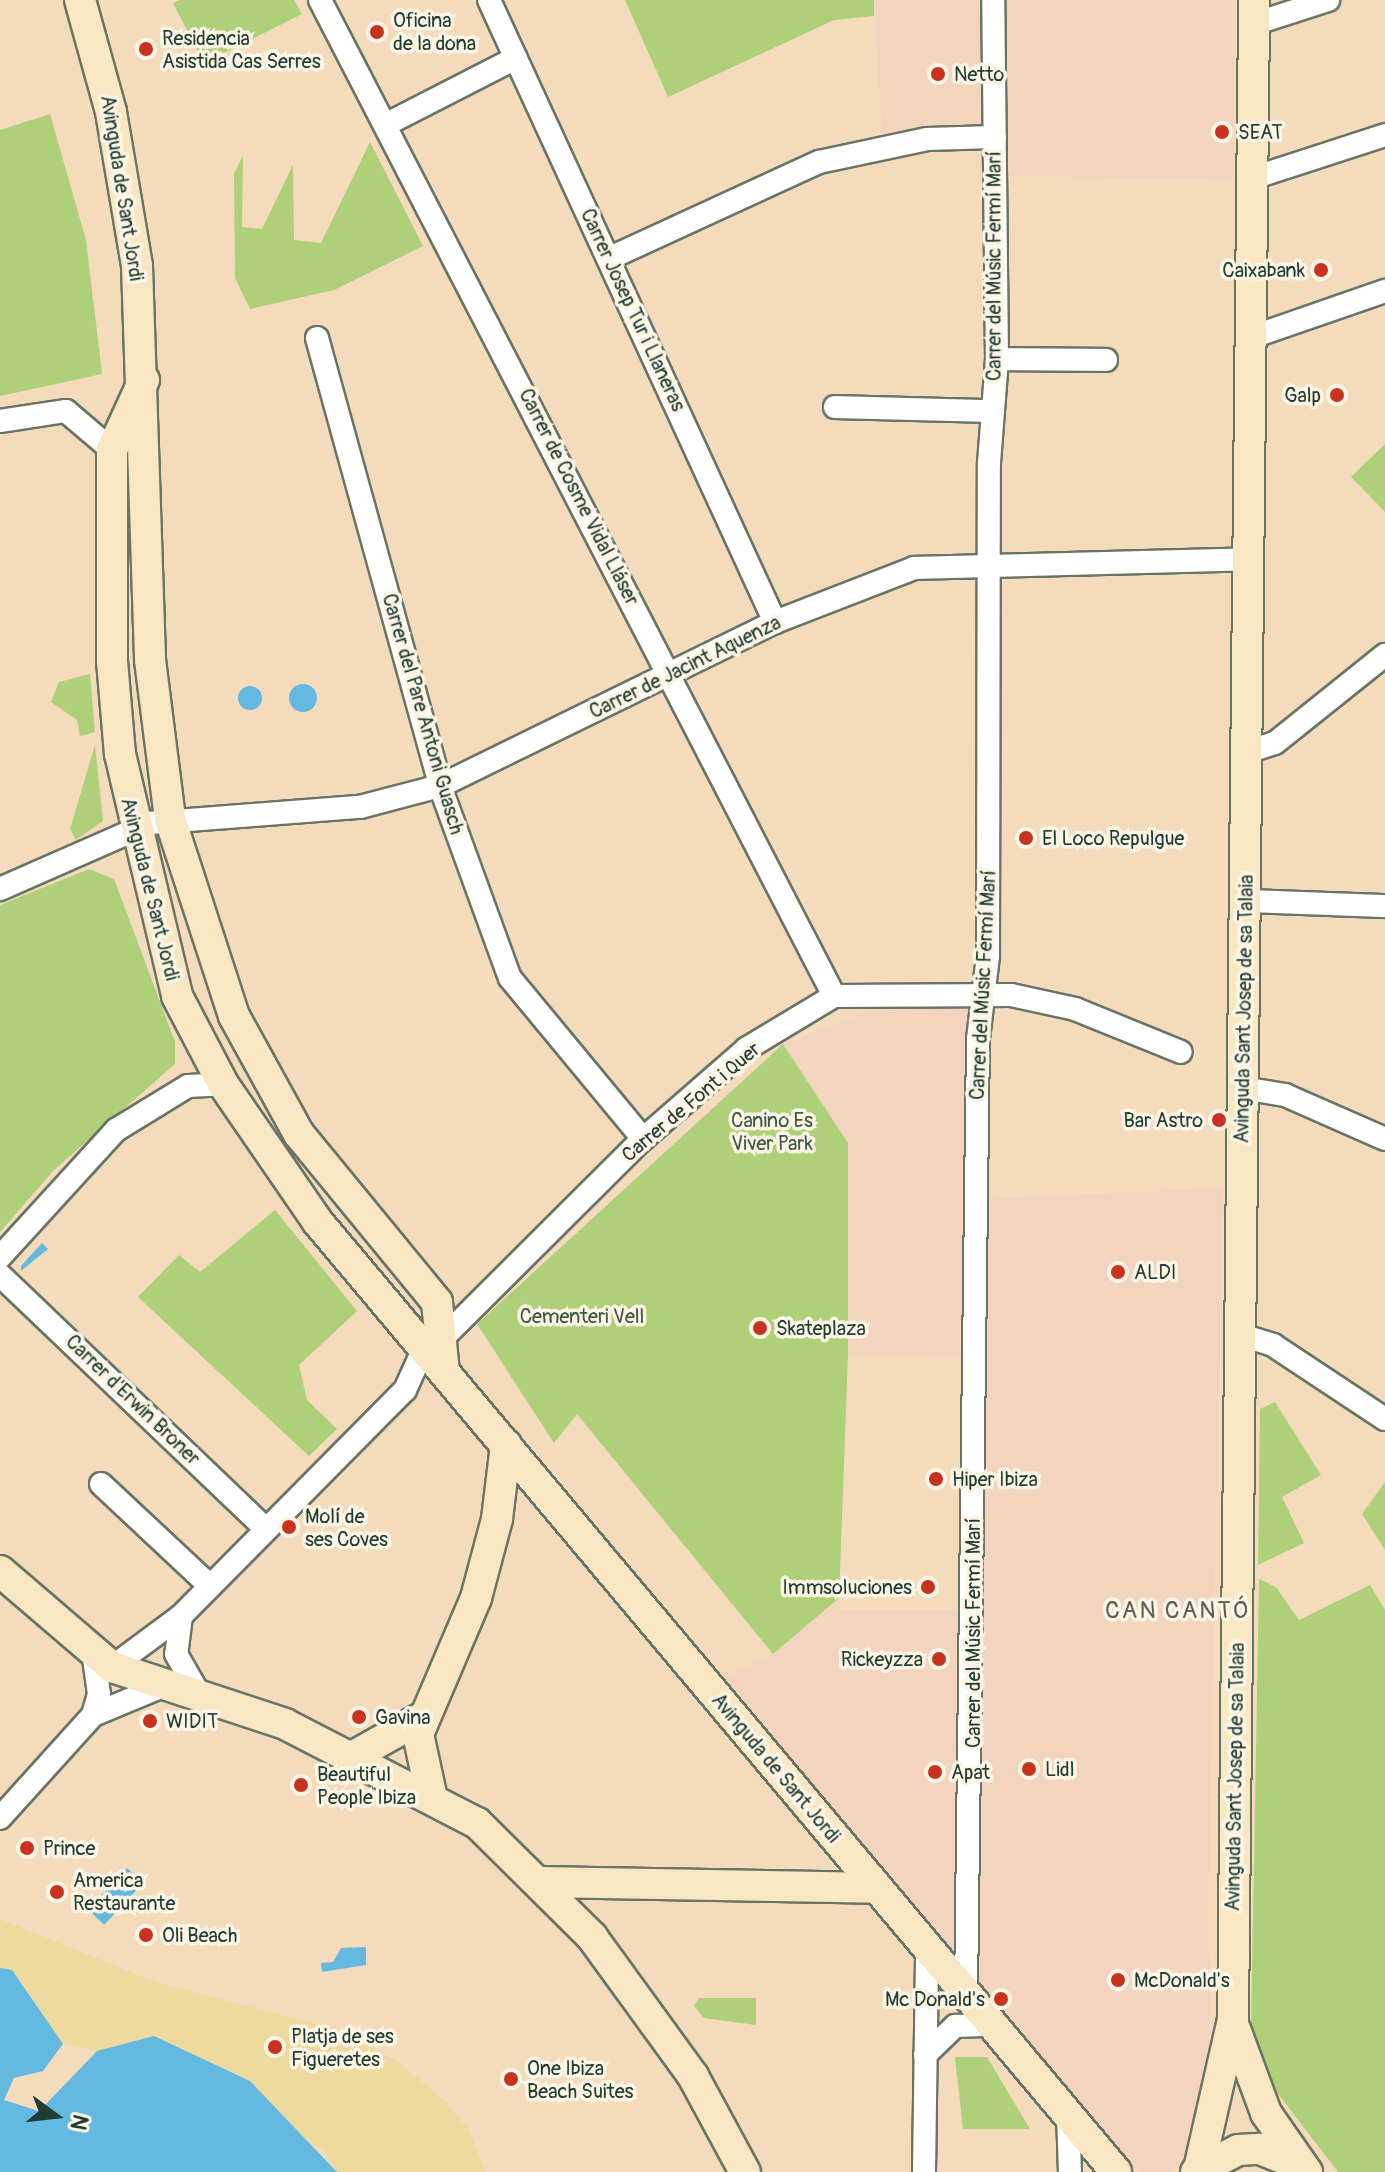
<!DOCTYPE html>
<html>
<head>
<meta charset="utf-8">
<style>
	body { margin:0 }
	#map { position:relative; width:1385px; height:2172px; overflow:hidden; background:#f3dbbc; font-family:Pangolin,sans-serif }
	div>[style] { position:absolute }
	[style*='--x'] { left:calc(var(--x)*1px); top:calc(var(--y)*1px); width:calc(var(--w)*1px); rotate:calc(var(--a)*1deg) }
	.built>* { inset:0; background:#f3d4bf }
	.green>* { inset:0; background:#aed079 }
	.sand>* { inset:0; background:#eeda9e }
	.water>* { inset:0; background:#63b9e0; transform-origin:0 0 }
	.round { border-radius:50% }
	.pier>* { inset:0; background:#f3dbbc }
	.roads { filter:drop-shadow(2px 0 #697464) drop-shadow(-2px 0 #697464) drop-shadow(0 2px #697464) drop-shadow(0 -2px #697464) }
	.street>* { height:22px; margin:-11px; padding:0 11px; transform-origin:11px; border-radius:11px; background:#fff }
	.secondary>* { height:30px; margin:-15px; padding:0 15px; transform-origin:15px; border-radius:15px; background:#f9e7c3 }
	.dots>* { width:22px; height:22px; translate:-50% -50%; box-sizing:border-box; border:4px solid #fcf5e5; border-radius:50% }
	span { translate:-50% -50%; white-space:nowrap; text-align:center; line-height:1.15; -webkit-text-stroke:7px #fcf5e5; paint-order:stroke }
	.poi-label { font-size:20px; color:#1f3d34 }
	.left { translate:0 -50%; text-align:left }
	.right { translate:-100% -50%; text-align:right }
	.street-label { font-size:20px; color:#1f3d34 }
	.park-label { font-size:20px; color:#3c5a42 }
	.quarter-label { font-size:24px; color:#5e5e54; letter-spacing:2px }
	.north { position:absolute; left:16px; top:2076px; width:80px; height:80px; -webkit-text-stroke:6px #fcf5e5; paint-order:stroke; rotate:105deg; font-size:22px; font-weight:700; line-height:32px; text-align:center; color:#1f3d34 }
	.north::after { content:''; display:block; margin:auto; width:28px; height:36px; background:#1f3d34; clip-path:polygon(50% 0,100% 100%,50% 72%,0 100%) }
</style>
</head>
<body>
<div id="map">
	<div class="built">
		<i style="clip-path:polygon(874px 0,1233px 0,1233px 179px,1008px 176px,1009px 124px,882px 133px)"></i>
		<i style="clip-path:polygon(970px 1007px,970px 1200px,1223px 1188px,1208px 1910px,1211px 2089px,1187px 2156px,1171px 2172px,1140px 2172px,1114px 2152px,985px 1988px,716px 1682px,773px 1654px,839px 1598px,839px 1610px,966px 1610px,969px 1357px,848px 1355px,848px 1143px,783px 1044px,868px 1011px)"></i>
	</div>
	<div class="green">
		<i style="clip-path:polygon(180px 0,294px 0,302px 14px,204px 63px,173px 3px)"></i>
		<i style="clip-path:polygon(625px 0,874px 0,874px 16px,834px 20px,668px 97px)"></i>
		<i style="clip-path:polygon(50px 114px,86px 240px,102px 374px,0 396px,0 130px)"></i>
		<i style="clip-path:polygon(370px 142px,423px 246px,334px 290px,250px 309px,235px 278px,234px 174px,243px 155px,242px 227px,262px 229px,293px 165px,294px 240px,321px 243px)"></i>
		<i style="clip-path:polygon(1385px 444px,1385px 512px,1351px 477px)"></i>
		<i style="clip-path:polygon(90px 674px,95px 732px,80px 736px,77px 720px,51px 702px,59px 682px)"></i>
		<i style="clip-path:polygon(95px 745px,103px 821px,76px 840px,70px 829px)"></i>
		<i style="clip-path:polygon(89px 869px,114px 879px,175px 1042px,175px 1064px,54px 1170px,0 1232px,0 905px)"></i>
		<i style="clip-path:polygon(783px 1044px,848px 1143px,848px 1355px,839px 1598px,773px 1654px,577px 1414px,554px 1443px,477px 1324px)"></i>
		<i style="clip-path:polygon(275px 1210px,357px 1311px,299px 1365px,307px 1400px,337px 1429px,309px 1456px,138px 1297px,179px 1255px,200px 1272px)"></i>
		<i style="clip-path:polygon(1275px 1402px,1321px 1475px,1282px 1497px,1304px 1543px,1258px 1565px,1260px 1409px)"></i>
		<i style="clip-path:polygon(1385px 1482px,1385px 1550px,1362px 1514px)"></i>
		<i style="clip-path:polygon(1259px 1579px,1276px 1587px,1299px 1620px,1370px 1585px,1385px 1610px,1385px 2172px,1338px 2172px,1272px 2086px,1251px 2031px)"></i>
		<i style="clip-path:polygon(699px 1998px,756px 1998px,756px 2025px,704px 2018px,694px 2006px)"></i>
		<i style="clip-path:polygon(955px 2057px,987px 2057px,1030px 2129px,963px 2129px)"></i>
	</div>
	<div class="sand">
		<i style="clip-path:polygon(0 1919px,158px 1983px,341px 2030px,397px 2061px,445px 2101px,468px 2129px,486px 2172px,337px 2172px,325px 2152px,154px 2036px,97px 2051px,63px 2044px,12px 1970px,0 1968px)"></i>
	</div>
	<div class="water">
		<i class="round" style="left:289px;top:684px;width:28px;height:28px"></i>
		<i class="round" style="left:238px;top:686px;width:24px;height:24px"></i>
		<i style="clip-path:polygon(42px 1243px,48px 1249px,21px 1271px,21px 1266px)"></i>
		<i style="left:127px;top:1868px;width:22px;height:57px;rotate:43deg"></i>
		<i style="clip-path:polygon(366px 1947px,366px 1965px,322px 1972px,321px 1963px,333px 1962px,341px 1948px)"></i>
		<i style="clip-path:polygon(0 1968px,12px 1970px,63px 2044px,43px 2072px,14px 2078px,5px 2100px,39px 2111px,97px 2051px,154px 2036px,250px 2081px,337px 2172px,0 2172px)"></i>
	</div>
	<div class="pier">
		<i style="clip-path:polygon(63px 2044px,46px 2074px,17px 2082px,10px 2097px,38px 2107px,97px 2051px,39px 2111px,4px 2100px,14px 2078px,43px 2071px)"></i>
	</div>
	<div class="roads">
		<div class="street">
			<i style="--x:320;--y:0;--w:1121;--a:62.7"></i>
			<i style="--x:489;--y:0;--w:685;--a:65.31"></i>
			<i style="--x:1254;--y:24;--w:78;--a:-18"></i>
			<i style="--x:385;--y:125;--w:147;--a:-27.1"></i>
			<i style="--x:1253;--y:178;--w:139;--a:-18"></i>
			<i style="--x:610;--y:258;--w:230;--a:-24.7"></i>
			<i style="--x:819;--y:162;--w:110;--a:-12"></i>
			<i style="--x:927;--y:139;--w:68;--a:-1.7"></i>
			<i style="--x:1252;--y:337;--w:141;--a:-19.1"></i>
			<i style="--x:317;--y:338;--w:465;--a:74.6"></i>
			<i style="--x:440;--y:786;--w:204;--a:70"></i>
			<i style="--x:510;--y:978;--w:209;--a:50.4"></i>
			<i style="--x:997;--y:359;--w:109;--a:0.5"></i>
			<i style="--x:835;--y:407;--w:156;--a:1.5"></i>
			<i style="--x:0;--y:421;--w:67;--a:-8.6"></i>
			<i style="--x:66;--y:411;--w:60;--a:40.3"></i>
			<i style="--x:1247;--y:752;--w:29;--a:-18"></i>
			<i style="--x:1275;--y:743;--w:141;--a:-38.7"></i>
			<i style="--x:0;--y:889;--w:164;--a:-23.7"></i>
			<i style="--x:150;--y:823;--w:211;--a:-4.4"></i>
			<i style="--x:360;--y:807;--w:83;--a:-14.7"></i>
			<i style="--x:440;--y:786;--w:373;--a:-26.1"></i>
			<i style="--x:775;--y:622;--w:149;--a:-21.2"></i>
			<i style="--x:914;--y:568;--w:335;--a:-1.5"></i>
			<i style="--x:1246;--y:901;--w:139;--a:2.1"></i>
			<i style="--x:1243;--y:1088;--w:43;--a:9.5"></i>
			<i style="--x:1285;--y:1095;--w:109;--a:23.7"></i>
			<i style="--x:0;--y:1257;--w:172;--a:-47.6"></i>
			<i style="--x:116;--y:1130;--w:84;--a:-31.4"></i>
			<i style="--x:188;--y:1086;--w:35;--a:-3"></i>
			<i style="--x:0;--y:1275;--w:365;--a:43.7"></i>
			<i style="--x:1241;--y:1335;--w:34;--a:17"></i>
			<i style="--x:1273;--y:1345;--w:134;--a:33.5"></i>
			<i style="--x:442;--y:1339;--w:284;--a:-44.9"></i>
			<i style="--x:643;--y:1139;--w:137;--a:-41.1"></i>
			<i style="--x:746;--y:1049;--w:103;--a:-31.1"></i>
			<i style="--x:834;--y:996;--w:177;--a:-0.3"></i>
			<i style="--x:1011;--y:995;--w:66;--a:12.3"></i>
			<i style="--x:1075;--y:1009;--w:114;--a:22.1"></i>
			<i style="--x:101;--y:1484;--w:148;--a:43.1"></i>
			<i style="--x:181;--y:1616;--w:38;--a:97"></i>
			<i style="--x:176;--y:1654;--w:46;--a:60.1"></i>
			<i style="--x:112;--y:1667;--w:86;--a:-36.5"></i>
			<i style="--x:181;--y:1616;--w:318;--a:-45.3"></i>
			<i style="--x:405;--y:1390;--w:48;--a:-65.6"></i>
			<i style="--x:93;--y:1715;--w:22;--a:-74"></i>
			<i style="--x:99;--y:1694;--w:37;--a:-98"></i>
			<i style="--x:0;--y:1818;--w:139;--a:-47.9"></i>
			<i style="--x:93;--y:1715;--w:78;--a:-22.6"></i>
			<i style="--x:966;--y:1994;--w:955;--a:-89.28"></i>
			<i style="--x:978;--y:1039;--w:84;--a:-83.1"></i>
			<i style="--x:988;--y:956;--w:493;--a:-89.9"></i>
			<i style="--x:989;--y:463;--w:104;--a:-85.6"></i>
			<i style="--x:997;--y:359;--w:359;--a:-90.6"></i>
			<i style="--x:925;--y:2055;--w:42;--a:-44"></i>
			<i style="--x:955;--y:2026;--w:36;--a:-2"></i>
			<i style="--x:1068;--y:2113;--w:59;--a:88.1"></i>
			<i style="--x:924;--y:2172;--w:224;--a:-89.2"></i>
		</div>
		<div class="secondary">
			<i style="--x:80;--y:0;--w:116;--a:74.5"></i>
			<i style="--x:111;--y:112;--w:156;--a:80.4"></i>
			<i style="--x:137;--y:266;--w:394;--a:88.1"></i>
			<i style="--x:150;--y:660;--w:160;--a:82.8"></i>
			<i style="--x:170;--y:819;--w:207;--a:72"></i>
			<i style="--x:234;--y:1016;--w:135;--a:61.2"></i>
			<i style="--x:299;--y:1134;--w:217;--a:50.6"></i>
			<i style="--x:437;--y:1302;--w:70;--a:84.3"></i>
			<i style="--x:144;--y:380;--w:77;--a:114.6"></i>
			<i style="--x:112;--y:450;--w:211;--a:90"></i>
			<i style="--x:112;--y:661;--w:93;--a:85.1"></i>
			<i style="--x:120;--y:754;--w:249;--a:76.7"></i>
			<i style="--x:177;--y:996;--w:99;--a:62.4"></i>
			<i style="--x:223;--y:1084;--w:166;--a:55.5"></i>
			<i style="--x:317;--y:1221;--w:1242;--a:49.96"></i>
			<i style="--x:0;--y:1571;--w:148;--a:40.6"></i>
			<i style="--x:112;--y:1667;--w:182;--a:18.2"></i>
			<i style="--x:285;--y:1724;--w:216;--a:27.3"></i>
			<i style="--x:477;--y:1823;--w:162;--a:44.7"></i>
			<i style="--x:592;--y:1937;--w:172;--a:54"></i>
			<i style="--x:693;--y:2076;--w:109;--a:61.6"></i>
			<i style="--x:352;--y:1757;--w:81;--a:-29.4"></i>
			<i style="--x:431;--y:1794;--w:61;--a:-102.2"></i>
			<i style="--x:418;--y:1734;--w:148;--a:-66.9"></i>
			<i style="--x:476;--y:1598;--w:82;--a:-75.1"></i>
			<i style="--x:497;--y:1519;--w:75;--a:-83.1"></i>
			<i style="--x:541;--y:1882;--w:336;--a:1"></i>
			<i style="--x:1235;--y:2029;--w:90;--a:69.7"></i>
			<i style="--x:1266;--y:2113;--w:72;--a:55.2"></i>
			<i style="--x:1199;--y:2169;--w:154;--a:-77.2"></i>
			<i style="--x:1233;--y:2019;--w:2019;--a:-89.4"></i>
			<i style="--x:1196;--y:2172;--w:47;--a:-27.6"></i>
			<i style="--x:1238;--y:2150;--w:22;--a:-3"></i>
			<i style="--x:1260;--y:2149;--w:43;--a:21.8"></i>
		</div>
	</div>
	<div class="dots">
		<i style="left:377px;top:32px;background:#c8321e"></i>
		<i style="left:146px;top:49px;background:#c8321e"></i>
		<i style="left:938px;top:74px;background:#c8321e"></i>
		<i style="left:1222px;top:132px;background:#c8321e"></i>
		<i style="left:1321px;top:270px;background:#c8321e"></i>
		<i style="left:1337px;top:395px;background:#c8321e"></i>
		<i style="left:1026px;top:838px;background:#c8321e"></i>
		<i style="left:1219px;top:1120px;background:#c8321e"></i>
		<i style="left:1118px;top:1272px;background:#c8321e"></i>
		<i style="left:760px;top:1328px;background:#c8321e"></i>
		<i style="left:936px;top:1479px;background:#c8321e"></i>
		<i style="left:289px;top:1527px;background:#c8321e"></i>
		<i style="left:928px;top:1587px;background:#c8321e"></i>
		<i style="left:939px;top:1659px;background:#c8321e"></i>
		<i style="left:359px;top:1717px;background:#c8321e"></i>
		<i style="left:150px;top:1721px;background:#c8321e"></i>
		<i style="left:1029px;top:1769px;background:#c8321e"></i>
		<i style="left:935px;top:1772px;background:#c8321e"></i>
		<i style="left:301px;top:1785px;background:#c8321e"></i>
		<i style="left:27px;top:1848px;background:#c8321e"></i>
		<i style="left:57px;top:1892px;background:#c8321e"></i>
		<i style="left:146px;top:1935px;background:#c8321e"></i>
		<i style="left:1118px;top:1980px;background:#c8321e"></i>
		<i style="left:1001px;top:1999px;background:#c8321e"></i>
		<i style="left:275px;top:2047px;background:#c8321e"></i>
		<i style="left:511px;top:2079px;background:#c8321e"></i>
	</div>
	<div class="poi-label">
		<span class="left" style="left:393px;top:32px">Oficina<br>de la dona</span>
		<span class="left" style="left:162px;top:50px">Residencia<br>Asistida Cas Serres</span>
		<span class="left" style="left:954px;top:74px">Netto</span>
		<span class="left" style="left:1238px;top:132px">SEAT</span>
		<span class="right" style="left:1305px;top:270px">Caixabank</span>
		<span class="right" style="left:1321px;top:395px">Galp</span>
		<span class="left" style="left:1042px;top:838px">El Loco Repulgue</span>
		<span class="right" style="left:1203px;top:1120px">Bar Astro</span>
		<span class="left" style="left:1134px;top:1272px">ALDI</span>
		<span class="left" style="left:776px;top:1328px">Skateplaza</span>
		<span class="left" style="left:952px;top:1479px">Hiper Ibiza</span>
		<span class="left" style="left:305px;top:1528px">Molí de<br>ses Coves</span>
		<span class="right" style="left:912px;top:1587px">Immsoluciones</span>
		<span class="right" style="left:923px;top:1659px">Rickeyzza</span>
		<span class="left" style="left:375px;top:1717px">Gavina</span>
		<span class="left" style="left:166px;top:1721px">WIDIT</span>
		<span class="left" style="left:1045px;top:1769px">Lidl</span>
		<span class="left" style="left:951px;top:1772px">Apat</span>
		<span class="left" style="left:317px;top:1786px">Beautiful<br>People Ibiza</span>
		<span class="left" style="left:43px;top:1848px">Prince</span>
		<span class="left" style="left:73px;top:1892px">America<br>Restaurante</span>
		<span class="left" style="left:162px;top:1935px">Oli Beach</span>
		<span class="left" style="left:1134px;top:1980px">McDonald's</span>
		<span class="right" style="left:985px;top:1999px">Mc Donald's</span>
		<span class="left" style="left:291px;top:2048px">Platja de ses<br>Figueretes</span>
		<span class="left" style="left:527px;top:2080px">One Ibiza<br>Beach Suites</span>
	</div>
	<div class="street-label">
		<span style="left:122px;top:188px;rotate:81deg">Avinguda de Sant Jordi</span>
		<span style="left:994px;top:266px;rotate:-90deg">Carrer del Músic Fermí Marí</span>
		<span style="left:633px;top:310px;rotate:65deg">Carrer Josep Tur i Llaneras</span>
		<span style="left:579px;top:497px;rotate:63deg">Carrer de Cosme Vidal Lláser</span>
		<span style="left:685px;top:667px;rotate:-26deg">Carrer de Jacint Aquenza</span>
		<span style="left:423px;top:714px;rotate:74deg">Carrer del Pare Antoni Guasch</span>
		<span style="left:150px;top:889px;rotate:76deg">Avinguda de Sant Jordi</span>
		<span style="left:983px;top:985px;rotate:-87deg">Carrer del Músic Fermí Marí</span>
		<span style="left:1244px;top:1009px;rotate:-89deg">Avinguda Sant Josep de sa Talaia</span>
		<span style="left:691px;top:1102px;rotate:-40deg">Carrer de Font i Quer</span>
		<span style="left:133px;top:1400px;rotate:44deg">Carrer d'Erwin Broner</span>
		<span style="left:973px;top:1633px;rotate:-90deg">Carrer del Músic Fermí Marí</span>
		<span style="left:776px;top:1768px;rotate:50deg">Avinguda de Sant Jordi</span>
		<span style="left:1235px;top:1777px;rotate:-89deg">Avinguda Sant Josep de sa Talaia</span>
	</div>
	<div class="park-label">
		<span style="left:772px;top:1132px">Canino Es<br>Viver Park</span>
		<span style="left:582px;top:1316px">Cementeri Vell</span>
	</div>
	<div class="quarter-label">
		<span style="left:1178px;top:1611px">CAN CANTÓ</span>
	</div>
	<div class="north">N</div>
</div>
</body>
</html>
